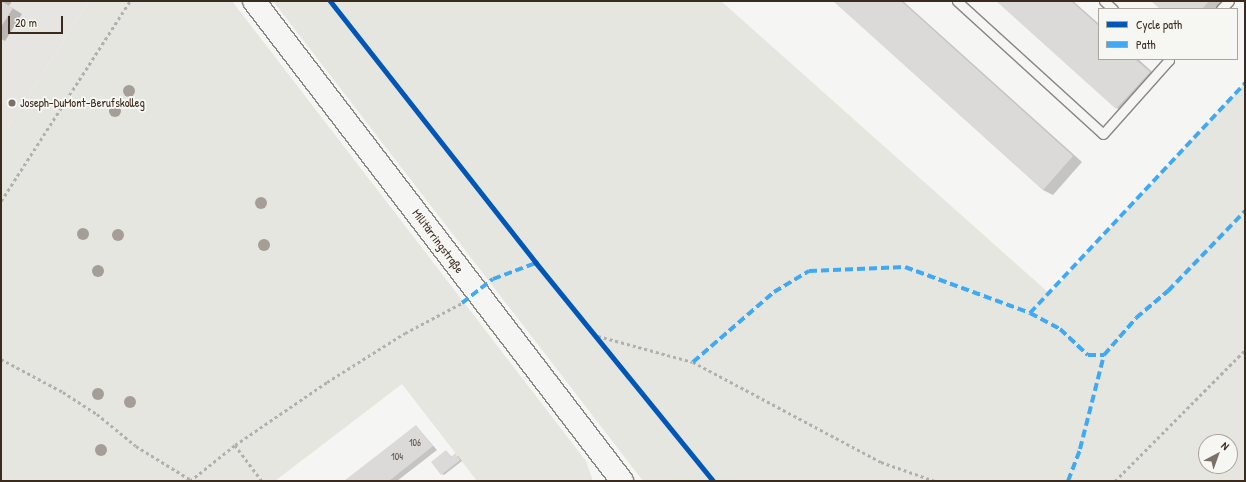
<!DOCTYPE html>
<html>
<head>
<meta charset="utf-8">
<style>
	body { margin:0 }
	#map { position:relative; width:1246px; height:482px; overflow:hidden; background:#f5f5f3; font-family:"Patrick Hand",sans-serif }
	div>[style] { position:absolute }
	[style*='--x'] { left:calc(var(--x)*1px); top:calc(var(--y)*1px); width:calc(var(--w)*1px); rotate:calc(var(--a)*1deg) }
	.built>* { inset:0; background:#e7e5e2 }
	.green>* { inset:0; background:#e6e6e1 }
	.shadow>* { inset:0; background:#0003 }
	.building>* { inset:0; background:#dbdad8 }
	.path>* { height:2.5px; margin-top:-1.25px; transform-origin:0; background:repeating-linear-gradient(90deg,#b2b0ae 0 3px,transparent 0 6px) }
	.roads { filter:drop-shadow(1px 0 #8a8683) drop-shadow(-1px 0 #8a8683) drop-shadow(0 1px #8a8683) drop-shadow(0 -1px #8a8683) }
	.service>* { height:9px; margin:-4.5px; padding:0 4.5px; transform-origin:4.5px; border-radius:4.5px; background:#f5f5f3 }
	.secondary>* { height:22px; margin:-11px; padding:0 11px; transform-origin:11px; border-radius:11px; background:#f5f5f3 }
	.quiet>* { height:4px; margin-top:-2px; transform-origin:0; background:repeating-linear-gradient(90deg,#3fa9f5 0 8px,transparent 0 12px) }
	.cycleway>* { height:5px; margin:-2.5px; padding:0 2.5px; transform-origin:2.5px; border-radius:2.5px; background:#0057b8 }
	.trees>* { width:12px; height:12px; margin:-6px; border-radius:50%; background:#a59e97 }
	.dots>* { width:11px; height:11px; translate:-50% -50%; box-sizing:border-box; border:2px solid #f6f6f2; border-radius:50% }
	span { translate:-50% -50%; white-space:nowrap; text-align:center; line-height:1.15; -webkit-text-stroke:4px #f6f6f2; paint-order:stroke }
	.number-label { font-size:10px; color:#63564c }
	.number-label span { -webkit-text-stroke-width:0 }
	.poi-label { font-size:12px; color:#3b2a1e }
	.left { translate:0 -50%; text-align:left }
	.street-label { font-size:12px; color:#3b2a1e }
	.frame { position:absolute; inset:0; border:2px solid #3b2a1e; pointer-events:none }
	.legend { position:absolute; left:1098px; top:8px; width:140px; height:52px; box-sizing:border-box; background:#f6f6f2; border:1px solid #aba49d; margin:0; padding:5px 7px; list-style:none; font-size:12px; color:#3b2a1e }
	.legend li { display:flex; align-items:center; gap:8px; height:20px }
	.legend b { width:20px; border:1px solid #aba49d }
	.north { position:absolute; left:1198px; top:434px; width:40px; height:40px; box-sizing:border-box; background:#f6f6f2; border:1px solid #aba49d; border-radius:50%; rotate:41deg; font-size:11px; font-weight:700; line-height:16px; text-align:center; color:#3b2a1e }
	.north::after { content:''; display:block; margin:auto; width:14px; height:18px; background:#7c7169; clip-path:polygon(50% 0,100% 100%,50% 72%,0 100%) }
	.scale { position:absolute; left:8px; top:16px; width:55px; height:18px; box-sizing:border-box; border:2px solid #3b2a1e; border-top:0; padding-left:5px; font-size:12px; line-height:14px; white-space:nowrap; color:#3b2a1e; -webkit-text-stroke:3px #f6f6f2; paint-order:stroke }
</style>
</head>
<body>
<div id="map">
	<div class="built">
		<i style="clip-path:polygon(1px 1px,89px 1px,1px 138px)"></i>
	</div>
	<div class="green">
		<i style="clip-path:polygon(89px 1px,232px 1px,586px 461px,593px 481px,477px 481px,402px 384px,275px 481px,1px 481px,1px 138px)"></i>
		<i style="clip-path:polygon(evenodd,273px 1px,721px 1px,1050px 294px,1245px 83px,1245px 481px,643px 481px,273px 1px,1206px 442px,1230px 442px,1230px 466px,1206px 466px,1206px 442px)"></i>
	</div>
	<div class="shadow">
		<i style="clip-path:polygon(1px 1px,12px 1px,9px 6px,22px 14px,5px 41px,1px 39px)"></i>
		<i style="clip-path:polygon(834px 1px,903px 1px,1082px 162px,1053px 195px,1043px 190px)"></i>
		<i style="clip-path:polygon(998px 1px,1073px 1px,1099px 24px,1099px 59px,1138px 59px,1159px 78px,1126px 114px,1117px 108px)"></i>
		<i style="clip-path:polygon(1153px 1px,1223px 1px,1216px 9px,1162px 9px)"></i>
		<i style="clip-path:polygon(416px 426px,437px 450px,397px 481px,345px 481px)"></i>
		<i style="clip-path:polygon(446px 451px,452px 457px,458px 456px,462px 461px,444px 475px,442px 474px)"></i>
	</div>
	<div class="building">
		<i style="clip-path:polygon(1px 1px,13px 8px,1px 27px)"></i>
		<i style="clip-path:polygon(833px 1px,901px 1px,1073px 156px,1043px 190px)"></i>
		<i style="clip-path:polygon(996px 1px,1071px 1px,1099px 26px,1099px 59px,1135px 59px,1150px 72px,1116px 109px)"></i>
		<i style="clip-path:polygon(1151px 1px,1209px 1px,1202px 9px,1160px 9px)"></i>
		<i style="clip-path:polygon(416px 425px,433px 446px,389px 481px,344px 481px)"></i>
		<i style="clip-path:polygon(446px 450px,451px 457px,455px 453px,460px 460px,441px 475px,431px 462px)"></i>
	</div>
	<div class="path">
		<i style="--x:1;--y:201;--w:238;--a:-57.2"></i>
		<i style="--x:598;--y:336;--w:98;--a:15.3"></i>
		<i style="--x:693;--y:362;--w:213;--a:28"></i>
		<i style="--x:881;--y:462;--w:57;--a:19.4"></i>
		<i style="--x:1;--y:359;--w:70;--a:28"></i>
		<i style="--x:63;--y:392;--w:40;--a:32.9"></i>
		<i style="--x:97;--y:414;--w:50;--a:39.4"></i>
		<i style="--x:136;--y:446;--w:65;--a:31.7"></i>
		<i style="--x:235;--y:445;--w:45;--a:53.1"></i>
		<i style="--x:190;--y:481;--w:58;--a:-38.7"></i>
		<i style="--x:235;--y:445;--w:112;--a:-34.4"></i>
		<i style="--x:327;--y:382;--w:92;--a:-32.1"></i>
		<i style="--x:405;--y:333;--w:64;--a:-27.8"></i>
		<i style="--x:1115;--y:481;--w:185;--a:-45.2"></i>
	</div>
	<div class="roads">
		<div class="service">
			<i style="--x:957;--y:1;--w:197;--a:42.3"></i>
			<i style="--x:1103;--y:134;--w:99;--a:-48.3"></i>
			<i style="--x:1169;--y:60;--w:1;--a:-135"></i>
			<i style="--x:1104;--y:1;--w:12;--a:42"></i>
			<i style="--x:1221;--y:9;--w:11;--a:-45"></i>
		</div>
		<div class="secondary">
			<i style="--x:254;--y:1;--w:605;--a:52.52"></i>
		</div>
	</div>
	<div class="quiet">
		<i style="--x:462;--y:303;--w:39;--a:-38"></i>
		<i style="--x:493;--y:279;--w:46;--a:-20.4"></i>
		<i style="--x:1030;--y:313;--w:315;--a:-46.9"></i>
		<i style="--x:693;--y:362;--w:107;--a:-40.8"></i>
		<i style="--x:774;--y:292;--w:41;--a:-31"></i>
		<i style="--x:809;--y:271;--w:96;--a:-2.4"></i>
		<i style="--x:905;--y:267;--w:133;--a:20.2"></i>
		<i style="--x:1030;--y:313;--w:34;--a:28"></i>
		<i style="--x:1060;--y:329;--w:38;--a:43"></i>
		<i style="--x:1088;--y:355;--w:16;--a:0"></i>
		<i style="--x:1104;--y:355;--w:49;--a:-49.1"></i>
		<i style="--x:1136;--y:318;--w:42;--a:-40.2"></i>
		<i style="--x:1168;--y:291;--w:111;--a:-46.1"></i>
		<i style="--x:1068;--y:481;--w:34;--a:-69"></i>
		<i style="--x:1080;--y:449;--w:97;--a:-75.7"></i>
	</div>
	<div class="cycleway">
		<i style="--x:330;--y:1;--w:333;--a:51.8"></i>
		<i style="--x:536;--y:263;--w:281;--a:50.9"></i>
	</div>
	<div class="trees">
		<i style="left:129px;top:91px"></i>
		<i style="left:115px;top:111px"></i>
		<i style="left:261px;top:203px"></i>
		<i style="left:83px;top:234px"></i>
		<i style="left:118px;top:235px"></i>
		<i style="left:264px;top:245px"></i>
		<i style="left:98px;top:271px"></i>
		<i style="left:98px;top:394px"></i>
		<i style="left:130px;top:402px"></i>
		<i style="left:101px;top:450px"></i>
	</div>
	<div class="dots">
		<i style="left:12px;top:103px;background:#7c7169"></i>
	</div>
	<div class="number-label">
		<span style="left:415px;top:443px">106</span>
		<span style="left:397px;top:457px">104</span>
	</div>
	<div class="poi-label">
		<span class="left" style="left:20px;top:103px">Joseph-DuMont-Berufskolleg</span>
	</div>
	<div class="street-label">
		<span style="left:438px;top:241px;rotate:53deg">Militärringstraße</span>
	</div>
	<div class="frame"></div>
	<ul class="legend">
	<li><b style="height:5px;background:#0057b8"></b>Cycle path</li>
	<li><b style="height:5px;background:#3fa9f5"></b>Path</li>
	</ul>
	<div class="north">N</div>
	<div class="scale">20 m</div>
</div>
</body>
</html>
